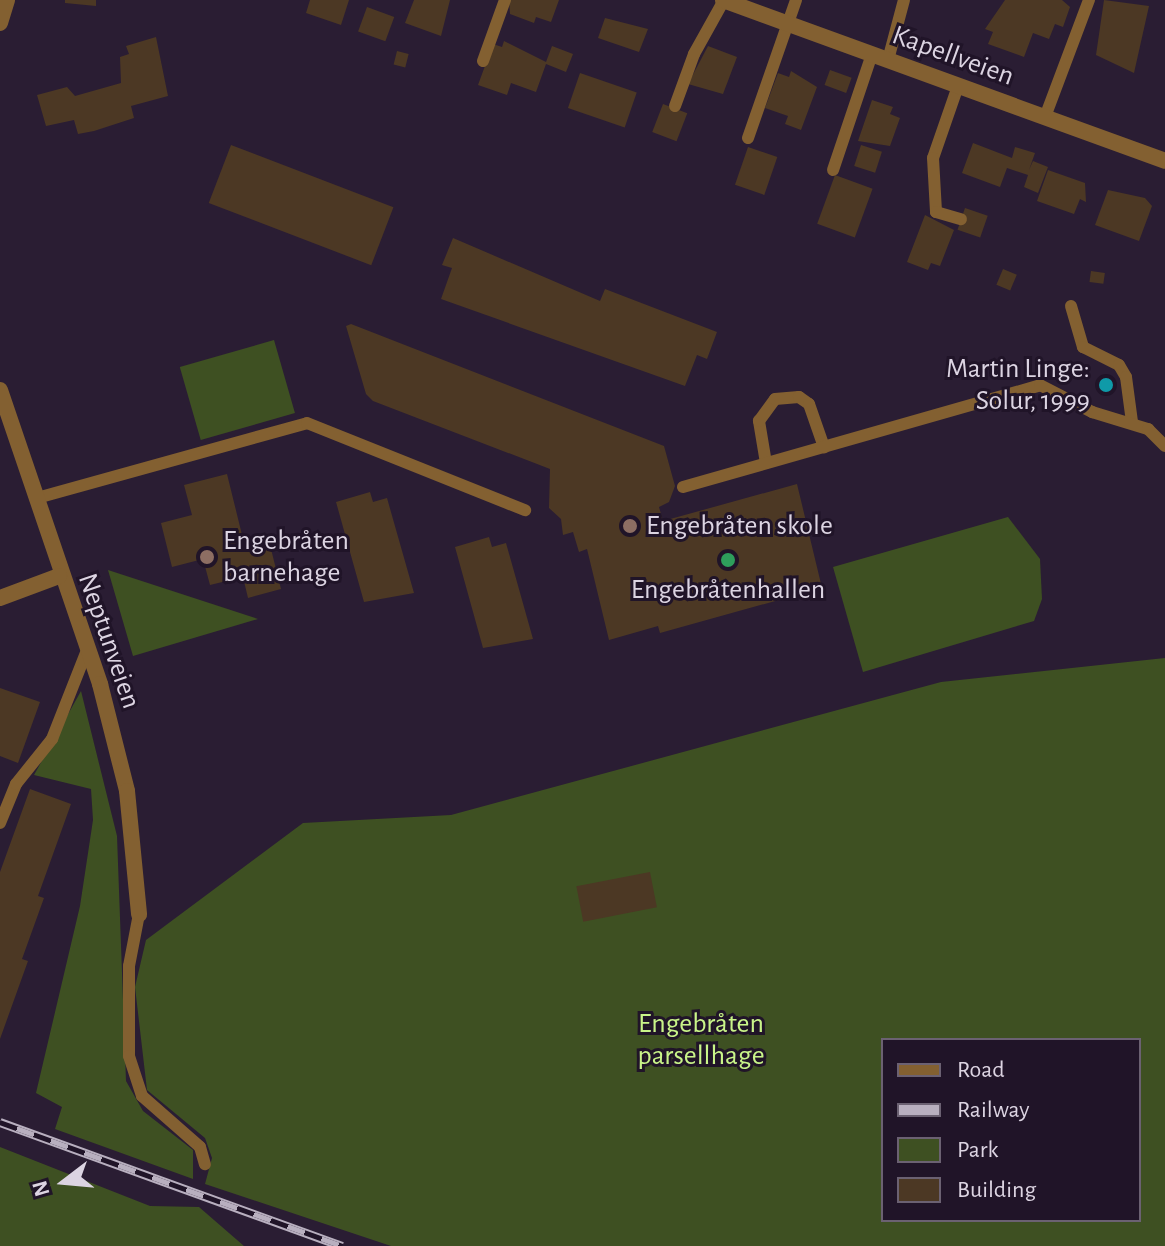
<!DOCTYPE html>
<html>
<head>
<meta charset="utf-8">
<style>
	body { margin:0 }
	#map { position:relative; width:1165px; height:1246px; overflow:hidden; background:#2a1d33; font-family:"Alegreya Sans",sans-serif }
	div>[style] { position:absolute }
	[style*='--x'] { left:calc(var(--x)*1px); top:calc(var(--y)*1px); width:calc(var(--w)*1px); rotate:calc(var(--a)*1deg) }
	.green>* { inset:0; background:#3e5022; transform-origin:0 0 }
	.building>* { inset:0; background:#4c3824; transform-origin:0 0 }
	.service>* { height:12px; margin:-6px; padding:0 6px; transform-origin:6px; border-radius:6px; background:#836031 }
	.minor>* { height:16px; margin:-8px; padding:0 8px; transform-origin:8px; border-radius:8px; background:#836031 }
	.tertiary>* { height:16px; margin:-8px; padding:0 8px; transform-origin:8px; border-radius:8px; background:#836031 }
	.rail>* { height:9px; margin-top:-4.5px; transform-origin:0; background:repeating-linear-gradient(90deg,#201428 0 18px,#b8afbf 0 36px); box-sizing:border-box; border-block:2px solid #b8afbf }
	.dots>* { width:22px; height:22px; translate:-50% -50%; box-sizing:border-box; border:4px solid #201428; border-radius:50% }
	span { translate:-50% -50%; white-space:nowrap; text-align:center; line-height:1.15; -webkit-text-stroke:6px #201428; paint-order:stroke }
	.street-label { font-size:28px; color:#dcd4e2 }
	.poi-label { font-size:28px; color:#dcd4e2 }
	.right { translate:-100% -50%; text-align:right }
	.left { translate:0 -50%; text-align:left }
	.park-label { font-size:28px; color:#c9f489 }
	.legend { position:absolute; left:881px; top:1038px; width:260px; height:184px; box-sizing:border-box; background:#201428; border:2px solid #6b6172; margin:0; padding:10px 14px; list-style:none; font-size:24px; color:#dcd4e2 }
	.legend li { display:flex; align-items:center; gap:16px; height:40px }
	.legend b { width:40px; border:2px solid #6b6172 }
	.north { position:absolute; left:24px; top:1142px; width:80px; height:80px; -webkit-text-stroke:6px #201428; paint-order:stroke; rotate:254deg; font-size:22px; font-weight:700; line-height:32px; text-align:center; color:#dcd4e2 }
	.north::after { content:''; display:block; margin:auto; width:28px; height:36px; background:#dcd4e2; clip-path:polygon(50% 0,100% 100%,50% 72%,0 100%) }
</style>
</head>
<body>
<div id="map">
	<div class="green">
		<i style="left:274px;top:340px;width:76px;height:98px;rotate:74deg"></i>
		<i style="clip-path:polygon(1008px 517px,1040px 559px,1042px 599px,1034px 621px,863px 672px,833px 567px)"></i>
		<i style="clip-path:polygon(108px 570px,258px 619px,133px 656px)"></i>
		<i style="clip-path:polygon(evenodd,1165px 658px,1165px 1246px,391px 1246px,205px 1184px,212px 1158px,205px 1138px,147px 1090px,135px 987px,146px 940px,303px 823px,451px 815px,941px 682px,1165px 658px,883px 1040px,1139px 1040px,1139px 1220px,883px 1220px,883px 1040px)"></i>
		<i style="clip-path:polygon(81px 691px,117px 836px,126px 1081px,143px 1111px,193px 1150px,193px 1179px,55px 1129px,62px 1107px,36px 1093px,80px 906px,93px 820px,91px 789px,34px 775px)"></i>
		<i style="clip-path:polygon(0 1147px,150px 1206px,199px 1207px,244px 1246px,0 1246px)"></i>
	</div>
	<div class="building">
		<i style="clip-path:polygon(65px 0,96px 0,96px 6px,65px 3px)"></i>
		<i style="clip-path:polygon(310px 0,349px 0,341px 25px,306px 13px)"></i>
		<i style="clip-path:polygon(414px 0,450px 0,441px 36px,405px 23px)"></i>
		<i style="clip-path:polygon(509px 0,559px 0,551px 22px,536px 17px,534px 23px,510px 14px)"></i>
		<i style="clip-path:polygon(1005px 0,1062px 0,1070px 7px,1063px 27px,1055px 24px,1049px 39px,1033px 33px,1024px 57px,988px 44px,993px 32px,985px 29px)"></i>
		<i style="clip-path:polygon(1104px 0,1149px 6px,1134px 73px,1096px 55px)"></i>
		<i style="left:367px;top:7px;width:29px;height:26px;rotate:20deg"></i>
		<i style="clip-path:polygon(605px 18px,648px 29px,639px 52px,598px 38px)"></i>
		<i style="clip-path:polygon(156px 37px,168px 96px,131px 106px,134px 118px,94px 131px,78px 134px,74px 120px,46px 126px,37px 95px,67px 87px,75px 96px,121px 83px,120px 57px,129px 54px,126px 46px)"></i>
		<i style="clip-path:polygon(504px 41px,546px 62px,552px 46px,573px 54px,566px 72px,546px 64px,536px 92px,511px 83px,507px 95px,478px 85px,493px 44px,502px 47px)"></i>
		<i style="clip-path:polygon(708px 46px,737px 57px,723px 94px,688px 84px)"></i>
		<i style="left:397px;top:51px;width:12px;height:14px;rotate:14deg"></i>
		<i style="left:830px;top:70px;width:23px;height:16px;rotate:20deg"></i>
		<i style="clip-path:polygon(791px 71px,817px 87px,801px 130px,785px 124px,788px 116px,765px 108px,778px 73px,789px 77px)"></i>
		<i style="left:580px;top:73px;width:60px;height:37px;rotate:19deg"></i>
		<i style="clip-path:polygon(872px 100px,893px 107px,890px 114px,900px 118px,890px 146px,858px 141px)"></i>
		<i style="left:663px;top:104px;width:26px;height:30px;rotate:21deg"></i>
		<i style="clip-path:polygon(973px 143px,1012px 158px,1015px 147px,1035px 153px,1029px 170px,1033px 161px,1048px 167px,1038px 193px,1024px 187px,1028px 175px,1007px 168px,1000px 187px,962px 173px)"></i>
		<i style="left:231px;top:145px;width:174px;height:62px;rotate:21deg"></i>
		<i style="left:861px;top:145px;width:22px;height:22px;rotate:18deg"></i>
		<i style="left:748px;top:147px;width:31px;height:40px;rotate:19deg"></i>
		<i style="clip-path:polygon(1048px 170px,1085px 183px,1086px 202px,1080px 199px,1074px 214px,1037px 201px)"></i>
		<i style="left:835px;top:175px;width:40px;height:52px;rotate:20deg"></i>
		<i style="clip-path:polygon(1108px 190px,1145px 198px,1152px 206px,1139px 241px,1095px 225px)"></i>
		<i style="left:965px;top:208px;width:24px;height:23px;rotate:19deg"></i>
		<i style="clip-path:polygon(925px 215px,954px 230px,940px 266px,931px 263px,928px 270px,907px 262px)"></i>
		<i style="clip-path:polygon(453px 238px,600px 301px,605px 289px,717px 332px,707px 359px,697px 355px,685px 386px,441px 299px,452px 268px,442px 265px)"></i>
		<i style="left:1003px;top:269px;width:15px;height:17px;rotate:23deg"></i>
		<i style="left:1091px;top:271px;width:14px;height:11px;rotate:8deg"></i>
		<i style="clip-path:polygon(351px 324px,664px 446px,675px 486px,669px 502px,659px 507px,663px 521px,797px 484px,822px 588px,660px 633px,658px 626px,609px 640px,587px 549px,579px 552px,573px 532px,563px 535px,561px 519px,549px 508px,550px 469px,373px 401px,366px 394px,346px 326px)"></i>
		<i style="clip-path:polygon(227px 474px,246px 551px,270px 545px,281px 589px,248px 598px,243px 577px,210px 585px,203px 559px,172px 567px,161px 523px,192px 515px,184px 485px)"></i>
		<i style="clip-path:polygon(370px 492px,373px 502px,387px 498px,414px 593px,364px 602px,336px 502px)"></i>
		<i style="clip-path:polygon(489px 537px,492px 547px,506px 543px,533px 639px,483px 648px,455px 547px)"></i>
		<i style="clip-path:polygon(0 688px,40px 702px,18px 763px,0 756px)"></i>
		<i style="clip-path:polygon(30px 789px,71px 804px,38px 896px,44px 898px,22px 959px,28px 961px,0 1039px,0 872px)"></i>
		<i style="left:650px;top:872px;width:36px;height:75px;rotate:79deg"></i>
	</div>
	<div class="service">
		<i style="--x:888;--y:60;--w:62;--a:-75.1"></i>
		<i style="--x:483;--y:61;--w:65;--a:-70.2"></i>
		<i style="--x:958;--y:86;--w:76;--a:109.1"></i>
		<i style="--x:933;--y:158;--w:54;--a:86.8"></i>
		<i style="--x:936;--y:212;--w:26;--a:16"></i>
		<i style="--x:675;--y:106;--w:55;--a:-69.9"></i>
		<i style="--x:694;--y:54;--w:62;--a:-60.9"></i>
		<i style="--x:1045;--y:117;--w:125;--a:-69.4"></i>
		<i style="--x:748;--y:138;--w:146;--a:-70.8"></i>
		<i style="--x:833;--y:170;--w:122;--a:-71.4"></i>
		<i style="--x:1071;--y:306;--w:43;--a:73.7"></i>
		<i style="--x:1083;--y:347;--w:40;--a:26.6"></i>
		<i style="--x:1119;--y:365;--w:14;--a:60"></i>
		<i style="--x:1126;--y:377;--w:45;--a:82.4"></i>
		<i style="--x:766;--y:463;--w:43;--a:-99.5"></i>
		<i style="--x:759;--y:421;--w:27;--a:-54"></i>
		<i style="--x:775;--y:399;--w:24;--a:-5"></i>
		<i style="--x:799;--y:397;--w:12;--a:35"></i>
		<i style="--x:809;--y:404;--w:46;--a:70.8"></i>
		<i style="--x:683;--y:487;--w:371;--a:-15.9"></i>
		<i style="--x:1040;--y:385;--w:59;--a:27.4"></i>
		<i style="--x:1092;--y:412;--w:59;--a:16.9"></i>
		<i style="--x:1148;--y:429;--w:24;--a:45"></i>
		<i style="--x:37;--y:498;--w:280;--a:-15.5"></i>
		<i style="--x:307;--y:423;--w:235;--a:21.8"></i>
		<i style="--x:0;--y:823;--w:42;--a:-67.7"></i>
		<i style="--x:16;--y:784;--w:58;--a:-51.3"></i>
		<i style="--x:52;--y:739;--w:96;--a:-68.5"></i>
		<i style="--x:139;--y:914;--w:53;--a:100.9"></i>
		<i style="--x:129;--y:966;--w:90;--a:90"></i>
		<i style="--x:129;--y:1056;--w:42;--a:72"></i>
		<i style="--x:142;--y:1096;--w:77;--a:41.3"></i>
		<i style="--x:200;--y:1147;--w:18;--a:74"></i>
	</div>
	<div class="minor">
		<i style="--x:0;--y:23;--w:24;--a:-73"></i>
		<i style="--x:0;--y:390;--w:311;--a:71.2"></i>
		<i style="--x:100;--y:684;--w:110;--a:75.8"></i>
		<i style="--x:127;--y:791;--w:124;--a:84.4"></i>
		<i style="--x:0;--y:598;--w:63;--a:-20.4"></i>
	</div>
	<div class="tertiary">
		<i style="--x:723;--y:0;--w:470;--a:20"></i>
	</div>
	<div class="rail">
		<i style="--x:0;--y:1122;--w:364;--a:19.9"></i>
	</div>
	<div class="dots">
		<i style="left:1106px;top:385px;background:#0f9aa8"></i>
		<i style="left:630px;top:526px;background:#8d6e63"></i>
		<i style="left:207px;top:557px;background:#8d6e63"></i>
		<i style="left:728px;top:560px;background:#2e9e5b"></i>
	</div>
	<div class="street-label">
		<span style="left:953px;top:56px;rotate:20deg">Kapellveien</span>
		<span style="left:109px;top:641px;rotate:71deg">Neptunveien</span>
	</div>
	<div class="poi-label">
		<span class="right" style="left:1090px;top:385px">Martin Linge:<br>Solur, 1999</span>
		<span class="left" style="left:646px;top:526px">Engebråten skole</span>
		<span class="left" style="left:223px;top:557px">Engebråten<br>barnehage</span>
		<span style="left:728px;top:590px">Engebråtenhallen</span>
	</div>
	<div class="park-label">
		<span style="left:701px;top:1040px">Engebråten<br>parsellhage</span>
	</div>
	<ul class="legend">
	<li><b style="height:10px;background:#836031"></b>Road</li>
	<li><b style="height:10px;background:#b8afbf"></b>Railway</li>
	<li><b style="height:22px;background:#3e5022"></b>Park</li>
	<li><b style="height:22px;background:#4c3824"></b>Building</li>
	</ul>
	<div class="north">N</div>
</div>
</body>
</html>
